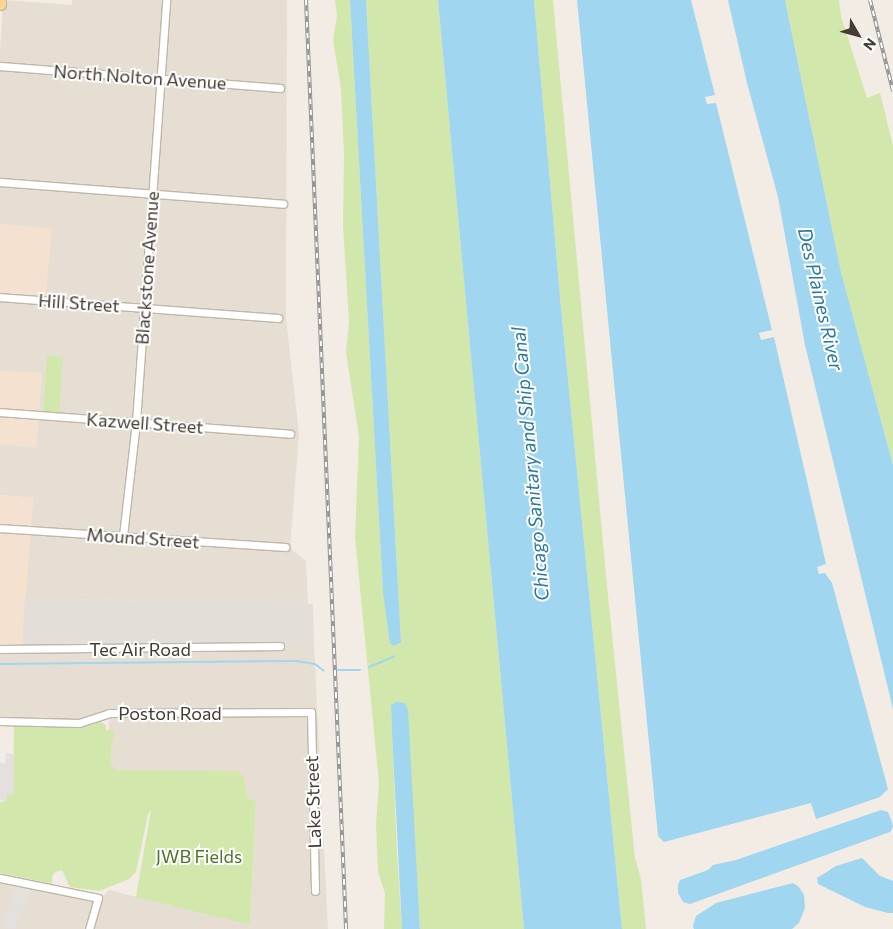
<!DOCTYPE html>
<html>
<head>
<meta charset="utf-8">
<style>
	body { margin:0 }
	#map { position:relative; width:893px; height:929px; overflow:hidden; background:#f2ece4; font-family:Commissioner,sans-serif }
	div>[style] { position:absolute }
	[style*='--x'] { left:calc(var(--x)*1px); top:calc(var(--y)*1px); width:calc(var(--w)*1px); rotate:calc(var(--a)*1deg) }
	.residential>* { inset:0; background:#e6ded2 }
	.commercial>* { inset:0; background:#f4e1cf; transform-origin:0 0 }
	.industrial>* { inset:0; background:#e4ded9 }
	.green>* { inset:0; background:#d2e7ac; transform-origin:0 0 }
	.parking>* { inset:0; background:#e3e0dd }
	.water>* { inset:0; background:#a0d6ef }
	.stream>* { height:2px; margin:-1px; padding:0 1px; transform-origin:1px; border-radius:1px; background:#a0d6ef }
	.roads { filter:drop-shadow(1px 0 #c0b6aa) drop-shadow(-1px 0 #c0b6aa) drop-shadow(0 1px #c0b6aa) drop-shadow(0 -1px #c0b6aa) }
	.street>* { height:7px; margin:-3.5px; padding:0 3.5px; transform-origin:3.5px; border-radius:3.5px; background:#fff }
	.primary>* { height:11px; margin:-5.5px; padding:0 5.5px; transform-origin:5.5px; border-radius:5.5px; background:#fed491 }
	.rail>* { height:4px; margin-top:-2px; transform-origin:0; background:repeating-linear-gradient(90deg,#fff 0 5.5px,#949494 0 11px); box-sizing:border-box; border-block:1px solid #949494 }
	span { translate:-50% -50%; white-space:nowrap; text-align:center; line-height:1.15; -webkit-text-stroke:4px #fff; paint-order:stroke }
	.street-label { font-size:18px; color:#443c34 }
	.park-label { font-size:18px; color:#4d7528 }
	.water-label { font-size:19px; color:#2b799f; font-style:italic }
	.north { position:absolute; left:833px; top:10px; width:50px; height:50px; -webkit-text-stroke:4px #fff; paint-order:stroke; rotate:128deg; font-size:14px; font-weight:700; line-height:20px; text-align:center; color:#443c34 }
	.north::after { content:''; display:block; margin:auto; width:18px; height:22px; background:#443c34; clip-path:polygon(50% 0,100% 100%,50% 72%,0 100%) }
</style>
</head>
<body>
<div id="map">
	<div class="residential">
		<i style="clip-path:polygon(3px 0,72px 5px,72px 0,287px 0,286px 318px,299px 434px,290px 548px,306px 561px,308px 604px,25px 598px,33px 498px,0 495px,0 444px,36px 447px,42px 373px,0 371px,0 297px,52px 229px,0 224px,0 52px)"></i>
		<i style="clip-path:polygon(314px 644px,328px 929px,0 929px,0 877px,102px 898px,109px 890px,250px 925px,256px 801px,247px 798px,244px 775px,105px 775px,110px 711px,79px 721px,0 720px,0 648px)"></i>
	</div>
	<div class="commercial">
		<i style="left:0;top:224px;width:52px;height:73px;rotate:5deg"></i>
		<i style="clip-path:polygon(0 371px,42px 373px,36px 447px,0 444px)"></i>
		<i style="clip-path:polygon(0 495px,33px 498px,22px 648px,0 648px)"></i>
	</div>
	<div class="industrial">
		<i style="clip-path:polygon(25px 598px,313px 604px,314px 644px,22px 648px)"></i>
	</div>
	<div class="green">
		<i style="clip-path:polygon(335px 0,350px 0,383px 592px,401px 642px,366px 0,438px 0,524px 929px,420px 929px,413px 817px,391px 705px,397px 853px,402px 929px,384px 929px,385px 893px,378px 872px,376px 824px,379px 783px,355px 537px,359px 437px,346px 352px,349px 322px,343px 226px,344px 155px,341px 89px,333px 40px,337px 16px)"></i>
		<i style="clip-path:polygon(534px 0,553px 0,607px 586px,635px 858px,641px 879px,646px 929px,622px 929px,561px 308px)"></i>
		<i style="clip-path:polygon(785px 0,839px 0,841px 16px,867px 98px,880px 93px,893px 146px,893px 465px,841px 272px)"></i>
		<i style="left:47px;top:356px;width:16px;height:56px;rotate:4deg"></i>
		<i style="clip-path:polygon(100px 721px,106px 726px,106px 730px,115px 731px,111px 747px,111px 763px,115px 770px,239px 771px,240px 775px,244px 775px,247px 798px,256px 801px,250px 925px,136px 897px,151px 810px,148px 814px,136px 872px,129px 879px,99px 891px,70px 887px,62px 870px,55px 872px,52px 877px,52px 884px,0 873px,0 802px,6px 801px,7px 795px,13px 795px,14px 727px,92px 725px)"></i>
	</div>
	<div class="parking">
		<i style="clip-path:polygon(6px 753px,14px 754px,13px 795px,7px 795px,7px 801px,0 800px,0 763px,5px 764px)"></i>
		<i style="clip-path:polygon(7px 882px,32px 887px,15px 929px,1px 928px,15px 891px,6px 884px)"></i>
	</div>
	<div class="water">
		<i style="clip-path:polygon(350px 0,366px 0,401px 642px,394px 646px,390px 643px,383px 592px)"></i>
		<i style="clip-path:polygon(438px 0,534px 0,561px 308px,622px 929px,524px 929px)"></i>
		<i style="clip-path:polygon(577px 0,691px 0,715px 95px,705px 97px,707px 104px,716px 103px,772px 330px,759px 333px,761px 340px,774px 337px,826px 564px,817px 567px,819px 574px,825px 573px,832px 583px,888px 789px,880px 797px,816px 819px,811px 803px,664px 842px,658px 836px)"></i>
		<i style="clip-path:polygon(728px 0,785px 0,841px 272px,893px 465px,893px 709px,805px 345px,778px 197px,747px 83px)"></i>
		<i style="clip-path:polygon(397px 702px,405px 703px,408px 711px,420px 929px,402px 929px,392px 733px,391px 705px)"></i>
		<i style="clip-path:polygon(881px 810px,888px 812px,892px 822px,893px 827px,890px 832px,690px 904px,683px 902px,678px 893px,678px 885px,680px 880px,708px 870px,713px 865px,736px 860px)"></i>
		<i style="clip-path:polygon(862px 858px,880px 876px,893px 881px,893px 913px,888px 913px,865px 907px,818px 884px,817px 878px,836px 866px)"></i>
		<i style="clip-path:polygon(793px 883px,799px 887px,804px 895px,805px 908px,799px 923px,792px 929px,694px 929px,693px 926px,696px 916px,716px 903px)"></i>
	</div>
	<div class="stream">
		<i style="--x:0;--y:664;--w:296;--a:-0.6"></i>
		<i style="--x:296;--y:661;--w:19;--a:9"></i>
		<i style="--x:315;--y:664;--w:11;--a:38"></i>
		<i style="--x:369;--y:667;--w:28;--a:-23"></i>
		<i style="--x:338;--y:670;--w:22;--a:0"></i>
	</div>
	<div class="roads">
		<div class="street">
			<i style="--x:0;--y:66;--w:281;--a:4.5"></i>
			<i style="--x:0;--y:182;--w:284;--a:4.4"></i>
			<i style="--x:0;--y:297;--w:279;--a:4.3"></i>
			<i style="--x:0;--y:412;--w:291;--a:4.3"></i>
			<i style="--x:0;--y:528;--w:286;--a:3.8"></i>
			<i style="--x:123;--y:536;--w:115;--a:-83.5"></i>
			<i style="--x:136;--y:422;--w:423;--a:-85.9"></i>
			<i style="--x:0;--y:649;--w:280;--a:-0.6"></i>
			<i style="--x:0;--y:721;--w:79;--a:1.5"></i>
			<i style="--x:79;--y:723;--w:32;--a:-18"></i>
			<i style="--x:109;--y:713;--w:202;--a:-0.3"></i>
			<i style="--x:311;--y:712;--w:179;--a:88.7"></i>
			<i style="--x:0;--y:878;--w:100;--a:11.5"></i>
			<i style="--x:98;--y:898;--w:32;--a:106"></i>
		</div>
		<div class="primary">
			<i style="--x:0;--y:4;--w:4;--a:-90"></i>
		</div>
	</div>
	<div class="rail">
		<i style="--x:306;--y:0;--w:930;--a:87.53"></i>
		<i style="--x:870;--y:0;--w:94;--a:75.8"></i>
	</div>
	<div class="street-label">
		<span style="left:140px;top:77px;rotate:4deg">North Nolton Avenue</span>
		<span style="left:147px;top:268px;rotate:-86deg">Blackstone Avenue</span>
		<span style="left:79px;top:303px;rotate:4deg">Hill Street</span>
		<span style="left:145px;top:423px;rotate:4deg">Kazwell Street</span>
		<span style="left:143px;top:538px;rotate:4deg">Mound Street</span>
		<span style="left:140px;top:649px">Tec Air Road</span>
		<span style="left:170px;top:713px">Poston Road</span>
		<span style="left:313px;top:802px;rotate:-92deg">Lake Street</span>
	</div>
	<div class="park-label">
		<span style="left:199px;top:856px">JWB Fields</span>
	</div>
	<div class="water-label">
		<span style="left:821px;top:299px;rotate:77deg">Des Plaines River</span>
		<span style="left:530px;top:464px;rotate:-95deg">Chicago Sanitary and Ship Canal</span>
	</div>
	<div class="north">N</div>
</div>
</body>
</html>
